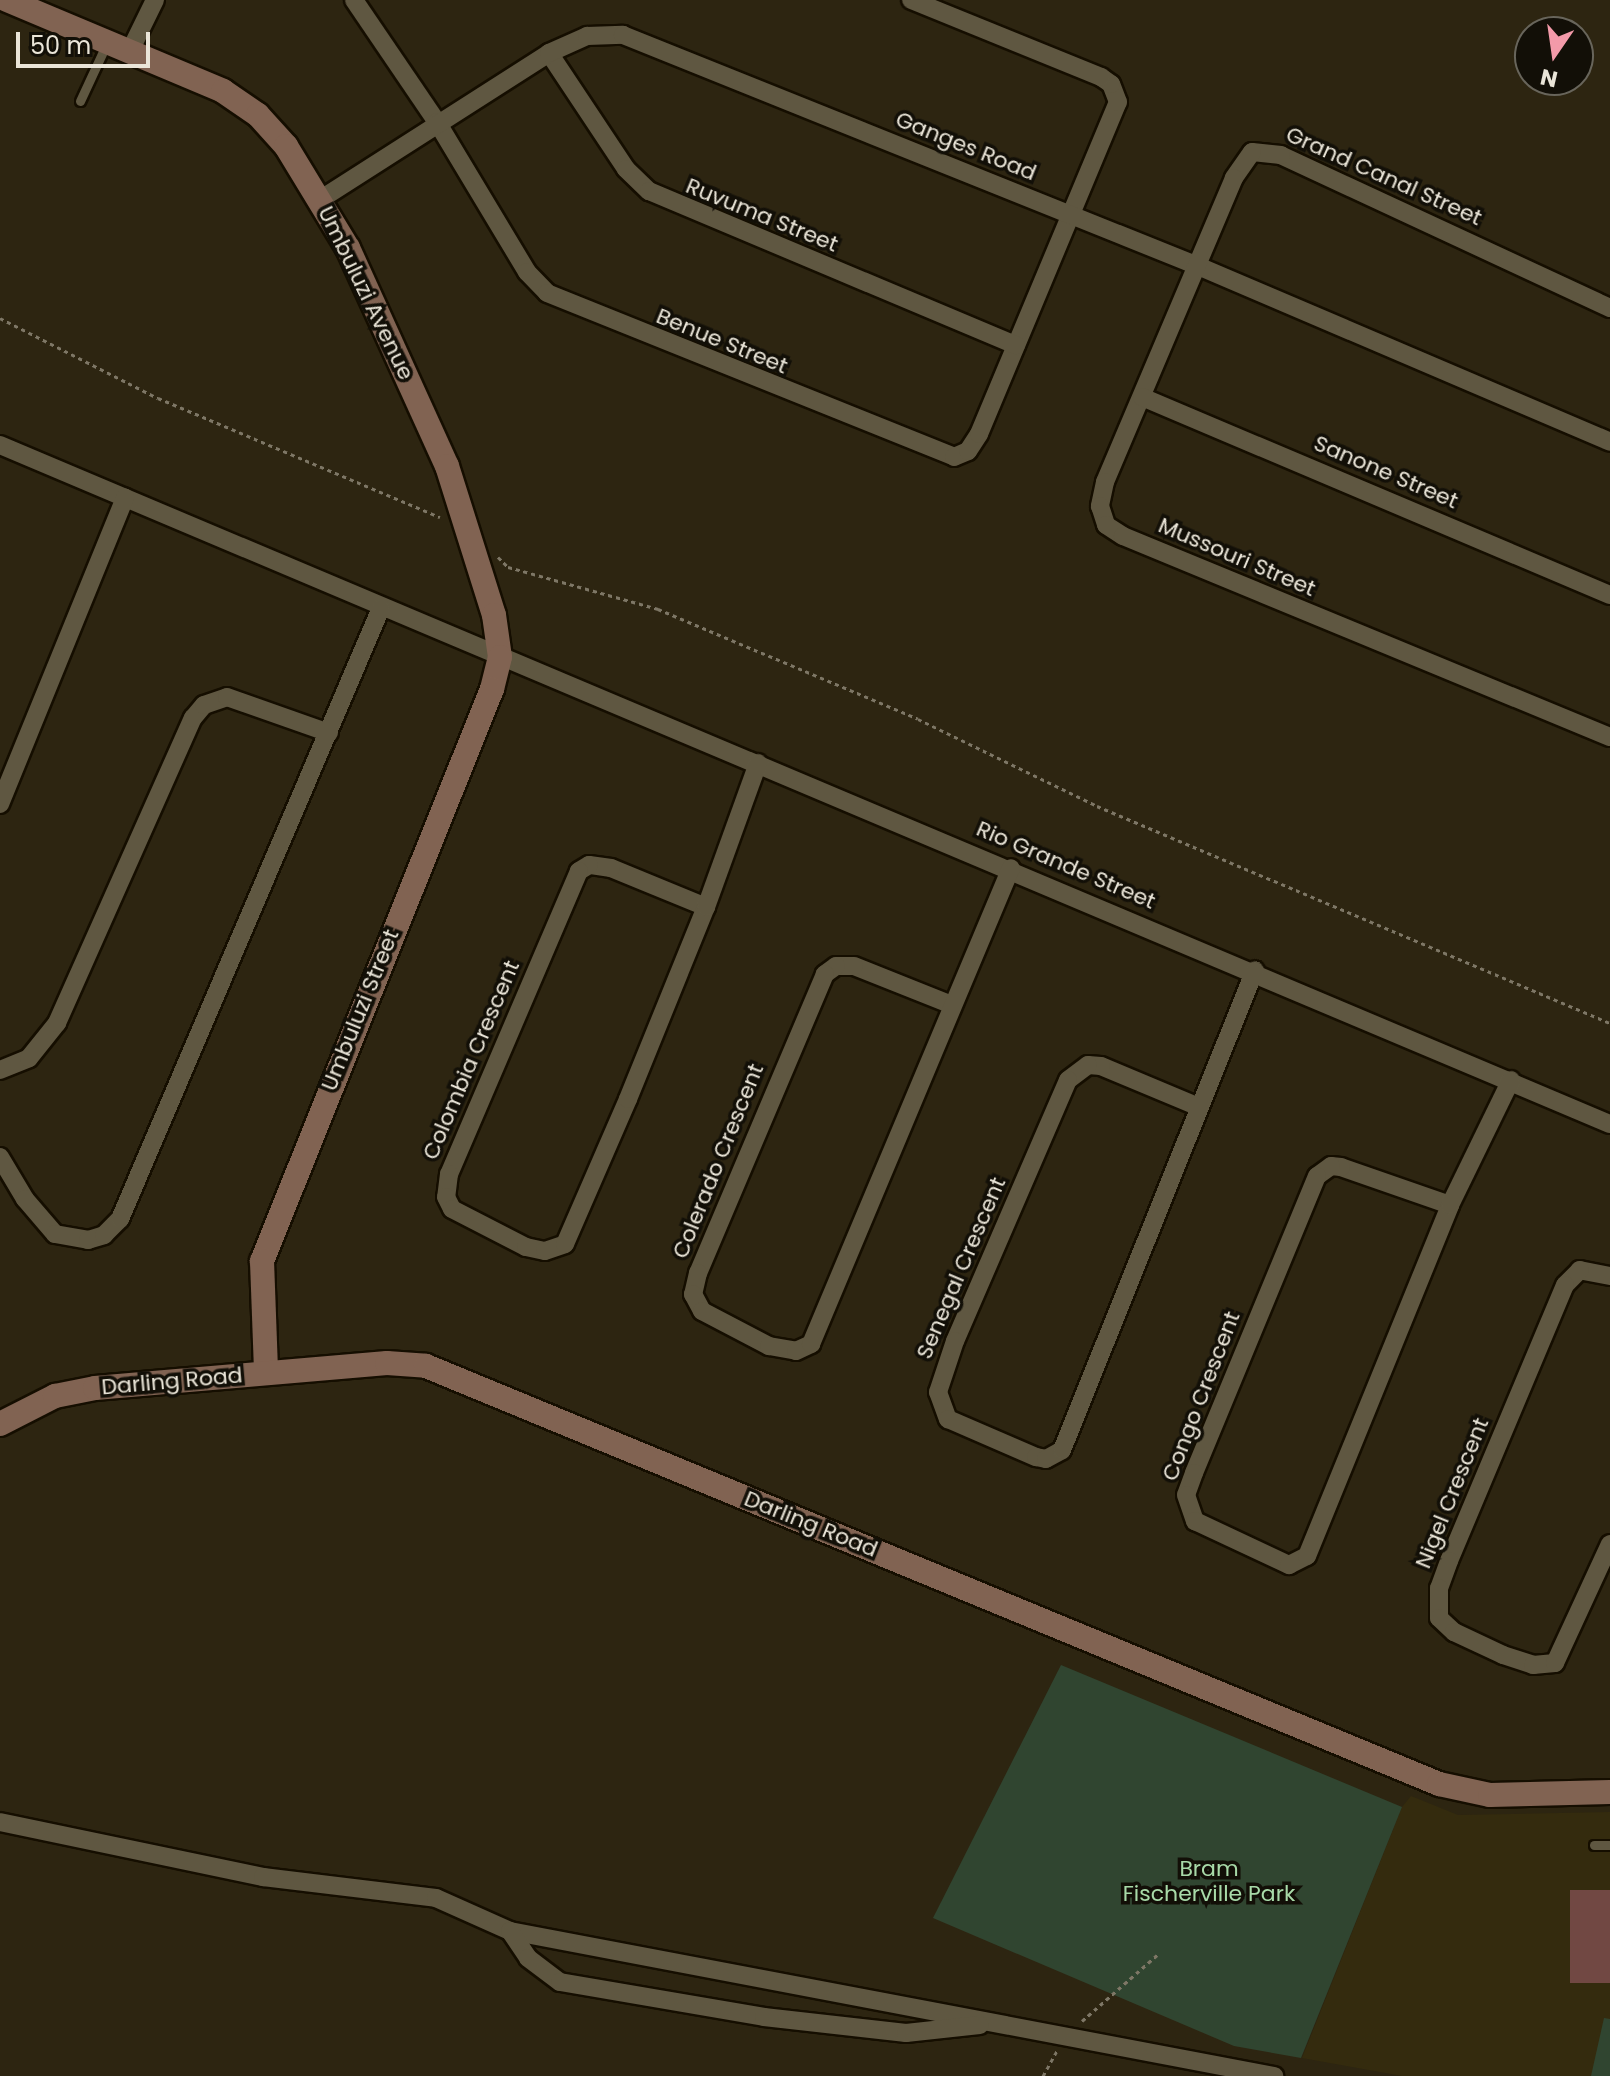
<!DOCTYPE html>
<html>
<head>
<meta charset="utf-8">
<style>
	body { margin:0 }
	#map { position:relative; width:1610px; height:2076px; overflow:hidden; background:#2d2511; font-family:Poppins,sans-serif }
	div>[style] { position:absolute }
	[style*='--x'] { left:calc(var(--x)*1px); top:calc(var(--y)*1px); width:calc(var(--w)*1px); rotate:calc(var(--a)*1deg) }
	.built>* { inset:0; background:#342b0e }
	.green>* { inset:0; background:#304530 }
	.building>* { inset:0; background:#714843; transform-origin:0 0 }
	.path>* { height:3px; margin-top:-1.5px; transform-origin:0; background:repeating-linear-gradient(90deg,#7e7766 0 4px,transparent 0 8px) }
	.roads { filter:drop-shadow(2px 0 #150e00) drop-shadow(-2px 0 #150e00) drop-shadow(0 2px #150e00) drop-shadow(0 -2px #150e00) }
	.lane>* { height:9px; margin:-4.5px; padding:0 4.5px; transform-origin:4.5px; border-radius:4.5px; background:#5f5741 }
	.street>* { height:18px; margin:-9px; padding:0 9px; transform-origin:9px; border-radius:9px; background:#5f5741 }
	.secondary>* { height:24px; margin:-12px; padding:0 12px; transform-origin:12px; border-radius:12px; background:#816352 }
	span { translate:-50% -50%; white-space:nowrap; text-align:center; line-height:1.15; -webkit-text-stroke:7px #120f07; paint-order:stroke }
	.street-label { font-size:22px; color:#eae5d8 }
	.park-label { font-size:22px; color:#a8daa8 }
	.north { position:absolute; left:1514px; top:16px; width:80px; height:80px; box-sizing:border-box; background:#120f07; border:2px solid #68655b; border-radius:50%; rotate:193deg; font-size:22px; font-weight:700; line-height:32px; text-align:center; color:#eae5d8 }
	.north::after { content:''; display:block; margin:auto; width:28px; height:36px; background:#f39aa9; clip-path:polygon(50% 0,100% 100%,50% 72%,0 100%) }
	.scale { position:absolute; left:16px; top:32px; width:134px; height:36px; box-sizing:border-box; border:4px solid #eae5d8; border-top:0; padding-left:10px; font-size:24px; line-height:28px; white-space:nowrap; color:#eae5d8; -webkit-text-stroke:6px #120f07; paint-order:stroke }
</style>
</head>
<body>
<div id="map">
	<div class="built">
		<i style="clip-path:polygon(1411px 1796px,1458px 1815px,1610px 1812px,1610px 2076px,1402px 2076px,1302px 2058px,1402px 1807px)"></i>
	</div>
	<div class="green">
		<i style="clip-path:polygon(1061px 1665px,1402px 1807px,1301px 2058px,1234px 2046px,933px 1918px)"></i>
		<i style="clip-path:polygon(1604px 2018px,1610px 2019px,1610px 2076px,1591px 2076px)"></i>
	</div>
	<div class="building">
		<i style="left:1570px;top:1890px;width:40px;height:93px"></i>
	</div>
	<div class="path">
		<i style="--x:0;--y:318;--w:177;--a:26.9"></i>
		<i style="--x:158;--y:398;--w:306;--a:22.9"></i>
		<i style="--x:498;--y:557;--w:14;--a:45"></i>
		<i style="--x:508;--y:567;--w:156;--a:15.6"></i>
		<i style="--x:658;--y:609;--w:282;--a:22.9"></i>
		<i style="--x:918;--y:719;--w:199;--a:25.9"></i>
		<i style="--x:1097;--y:806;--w:557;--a:22.93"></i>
		<i style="--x:1082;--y:2021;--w:100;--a:-41.3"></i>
		<i style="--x:1043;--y:2076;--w:29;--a:-61"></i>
	</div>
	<div class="roads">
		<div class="lane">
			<i style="--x:80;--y:101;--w:62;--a:-65.1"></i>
			<i style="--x:1594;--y:1845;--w:16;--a:0"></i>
		</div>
		<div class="street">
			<i style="--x:354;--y:0;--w:148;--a:55.8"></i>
			<i style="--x:437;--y:122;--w:175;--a:59"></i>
			<i style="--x:527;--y:272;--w:29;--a:46"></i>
			<i style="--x:547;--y:293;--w:439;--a:21.9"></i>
			<i style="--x:954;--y:457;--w:15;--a:-23"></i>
			<i style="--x:968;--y:451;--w:20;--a:-57"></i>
			<i style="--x:979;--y:434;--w:360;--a:-67.3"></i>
			<i style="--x:1118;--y:102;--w:19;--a:-111"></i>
			<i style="--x:1111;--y:84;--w:12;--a:-145"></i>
			<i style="--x:1101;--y:77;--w:205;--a:-157.9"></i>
			<i style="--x:130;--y:51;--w:57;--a:-63.9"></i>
			<i style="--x:549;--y:53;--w:139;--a:56.4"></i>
			<i style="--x:626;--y:169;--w:32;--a:44"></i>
			<i style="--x:649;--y:191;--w:398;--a:22.8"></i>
			<i style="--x:321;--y:199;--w:271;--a:-32.6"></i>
			<i style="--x:549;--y:53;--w:42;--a:-24.1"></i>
			<i style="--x:587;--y:36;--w:36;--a:-2"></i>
			<i style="--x:623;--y:35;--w:620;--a:21.89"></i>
			<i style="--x:1198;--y:266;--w:448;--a:23.1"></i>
			<i style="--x:1610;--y:308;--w:363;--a:-155.1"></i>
			<i style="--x:1281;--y:155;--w:29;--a:-174"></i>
			<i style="--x:1252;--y:152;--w:32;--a:125"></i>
			<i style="--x:1234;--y:178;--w:330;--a:113"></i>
			<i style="--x:1105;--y:482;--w:25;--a:102"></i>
			<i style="--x:1100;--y:506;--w:20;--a:72"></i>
			<i style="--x:1106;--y:525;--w:20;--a:33"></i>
			<i style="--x:1123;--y:536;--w:527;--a:22.43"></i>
			<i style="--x:1142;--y:397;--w:508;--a:22.93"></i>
			<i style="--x:0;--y:445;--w:1747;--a:22.87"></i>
			<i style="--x:0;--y:804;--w:331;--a:-67.8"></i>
			<i style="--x:706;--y:907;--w:103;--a:-157.7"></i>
			<i style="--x:611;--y:868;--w:22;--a:-172"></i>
			<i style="--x:589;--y:865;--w:12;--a:149"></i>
			<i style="--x:579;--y:871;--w:330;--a:113.2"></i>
			<i style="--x:449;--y:1174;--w:23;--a:97"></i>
			<i style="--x:446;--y:1197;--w:13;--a:63"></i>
			<i style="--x:452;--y:1209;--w:83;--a:27.2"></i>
			<i style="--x:526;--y:1247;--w:19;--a:12"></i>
			<i style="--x:545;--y:1251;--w:21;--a:-19"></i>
			<i style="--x:565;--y:1244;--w:158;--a:-66.5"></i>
			<i style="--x:628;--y:1099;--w:207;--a:-67.9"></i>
			<i style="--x:706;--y:907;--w:153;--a:-70.1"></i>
			<i style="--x:952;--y:1005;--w:105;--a:-158.3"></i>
			<i style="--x:854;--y:966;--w:18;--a:180"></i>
			<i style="--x:836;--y:966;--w:14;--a:144"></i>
			<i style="--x:825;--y:974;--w:325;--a:113"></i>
			<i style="--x:698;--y:1273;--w:22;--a:103"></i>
			<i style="--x:693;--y:1294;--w:19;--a:62"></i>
			<i style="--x:702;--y:1311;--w:76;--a:27.6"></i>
			<i style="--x:769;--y:1346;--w:27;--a:10"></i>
			<i style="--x:796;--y:1351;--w:17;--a:-25"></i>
			<i style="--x:811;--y:1344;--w:516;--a:-67.21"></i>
			<i style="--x:0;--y:1070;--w:31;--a:-22"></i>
			<i style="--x:29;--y:1058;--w:45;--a:-51.3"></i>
			<i style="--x:57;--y:1023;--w:334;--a:-66"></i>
			<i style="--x:193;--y:718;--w:17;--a:-50"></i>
			<i style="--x:204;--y:705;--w:24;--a:-19"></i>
			<i style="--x:227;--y:697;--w:108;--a:19.4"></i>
			<i style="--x:1199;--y:1107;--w:106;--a:-157.3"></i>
			<i style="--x:1101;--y:1066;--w:13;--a:-176"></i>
			<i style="--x:1088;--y:1065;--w:25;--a:143"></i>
			<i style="--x:1068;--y:1080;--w:284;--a:113.4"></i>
			<i style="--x:955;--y:1341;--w:54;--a:108.4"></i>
			<i style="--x:938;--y:1392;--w:29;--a:70"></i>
			<i style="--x:948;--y:1419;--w:96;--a:23.4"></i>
			<i style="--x:1036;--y:1457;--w:10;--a:11"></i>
			<i style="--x:1046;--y:1459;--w:18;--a:-29"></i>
			<i style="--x:1062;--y:1450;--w:517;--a:-68.1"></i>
			<i style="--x:0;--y:1157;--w:49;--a:59.2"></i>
			<i style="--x:25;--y:1199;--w:46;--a:49.4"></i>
			<i style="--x:55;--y:1234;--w:34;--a:10"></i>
			<i style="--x:88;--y:1240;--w:17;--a:-17"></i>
			<i style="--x:104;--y:1235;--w:23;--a:-45"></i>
			<i style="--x:120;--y:1219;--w:664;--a:-66.87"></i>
			<i style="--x:1450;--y:1205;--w:115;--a:-160.8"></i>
			<i style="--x:1341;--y:1167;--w:10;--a:-174"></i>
			<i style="--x:1331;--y:1166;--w:17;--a:144"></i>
			<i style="--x:1317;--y:1176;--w:321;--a:112.5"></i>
			<i style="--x:1194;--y:1473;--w:23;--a:110"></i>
			<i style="--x:1186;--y:1495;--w:28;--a:71"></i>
			<i style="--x:1195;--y:1521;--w:104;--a:25.1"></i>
			<i style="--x:1289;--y:1565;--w:20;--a:-27"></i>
			<i style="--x:1307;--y:1556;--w:379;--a:-67.8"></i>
			<i style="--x:1450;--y:1205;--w:139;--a:-64"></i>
			<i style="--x:1610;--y:1276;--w:31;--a:-169"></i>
			<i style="--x:1580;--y:1270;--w:21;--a:135"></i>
			<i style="--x:1565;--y:1285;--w:299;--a:112.8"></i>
			<i style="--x:1449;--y:1561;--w:29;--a:110"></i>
			<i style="--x:1439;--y:1588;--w:30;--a:90"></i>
			<i style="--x:1439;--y:1618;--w:21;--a:43"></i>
			<i style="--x:1454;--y:1632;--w:54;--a:25.1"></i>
			<i style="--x:1503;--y:1655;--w:32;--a:18"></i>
			<i style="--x:1533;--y:1665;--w:22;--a:-5"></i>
			<i style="--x:1555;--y:1663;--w:131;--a:-65.2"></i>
			<i style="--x:0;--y:1822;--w:269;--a:11.8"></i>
			<i style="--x:263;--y:1877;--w:174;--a:6.9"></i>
			<i style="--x:436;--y:1898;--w:81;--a:24"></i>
			<i style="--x:510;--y:1931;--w:778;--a:10.75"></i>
			<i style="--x:510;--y:1931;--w:32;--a:56"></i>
			<i style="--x:528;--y:1958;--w:40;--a:37"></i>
			<i style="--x:560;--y:1982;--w:207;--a:9.7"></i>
			<i style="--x:764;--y:2017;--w:143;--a:6.4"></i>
			<i style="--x:906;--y:2033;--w:74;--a:-6.2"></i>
		</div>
		<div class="secondary">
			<i style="--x:7;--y:0;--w:234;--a:22.8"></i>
			<i style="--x:223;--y:91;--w:42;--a:34.4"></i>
			<i style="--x:258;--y:115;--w:42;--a:47.9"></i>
			<i style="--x:286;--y:146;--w:119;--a:58.7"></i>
			<i style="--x:348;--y:248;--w:239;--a:65.6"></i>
			<i style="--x:447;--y:466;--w:156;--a:72.5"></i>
			<i style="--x:494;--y:615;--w:42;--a:81.9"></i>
			<i style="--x:500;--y:657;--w:33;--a:104"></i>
			<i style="--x:492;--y:689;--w:617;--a:111.9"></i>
			<i style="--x:262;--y:1261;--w:111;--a:87.9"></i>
			<i style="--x:0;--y:1424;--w:62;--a:-27"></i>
			<i style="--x:55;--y:1396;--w:41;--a:-11.3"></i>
			<i style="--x:95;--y:1388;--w:293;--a:-4.9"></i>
			<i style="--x:387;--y:1363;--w:39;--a:4"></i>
			<i style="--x:426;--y:1366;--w:1096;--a:22.42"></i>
			<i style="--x:1439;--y:1784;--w:52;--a:12.2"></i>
			<i style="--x:1490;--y:1795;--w:120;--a:-1.4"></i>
		</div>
	</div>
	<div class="street-label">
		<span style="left:966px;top:146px;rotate:22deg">Ganges Road</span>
		<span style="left:1384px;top:176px;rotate:24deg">Grand Canal Street</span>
		<span style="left:762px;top:215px;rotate:22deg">Ruvuma Street</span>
		<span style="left:366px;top:293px;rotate:64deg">Umbuluzi Avenue</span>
		<span style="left:722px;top:341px;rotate:22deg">Benue Street</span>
		<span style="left:1386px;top:472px;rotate:23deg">Sanone Street</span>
		<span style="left:1237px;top:557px;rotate:23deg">Mussouri Street</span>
		<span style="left:1066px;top:865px;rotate:23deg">Rio Grande Street</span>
		<span style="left:360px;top:1010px;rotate:-68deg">Umbuluzi Street</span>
		<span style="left:471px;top:1060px;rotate:-67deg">Colombia Crescent</span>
		<span style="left:718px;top:1161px;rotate:-68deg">Colerado Crescent</span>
		<span style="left:961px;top:1268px;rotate:-67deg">Senegal Crescent</span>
		<span style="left:172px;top:1381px;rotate:-5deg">Darling Road</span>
		<span style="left:1201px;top:1396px;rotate:-69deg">Congo Crescent</span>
		<span style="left:1452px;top:1493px;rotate:-68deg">Nigel Crescent</span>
		<span style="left:811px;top:1524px;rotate:22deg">Darling Road</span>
	</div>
	<div class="park-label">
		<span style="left:1209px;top:1881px">Bram<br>Fischerville Park</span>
	</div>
	<div class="north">N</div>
	<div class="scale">50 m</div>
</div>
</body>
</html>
